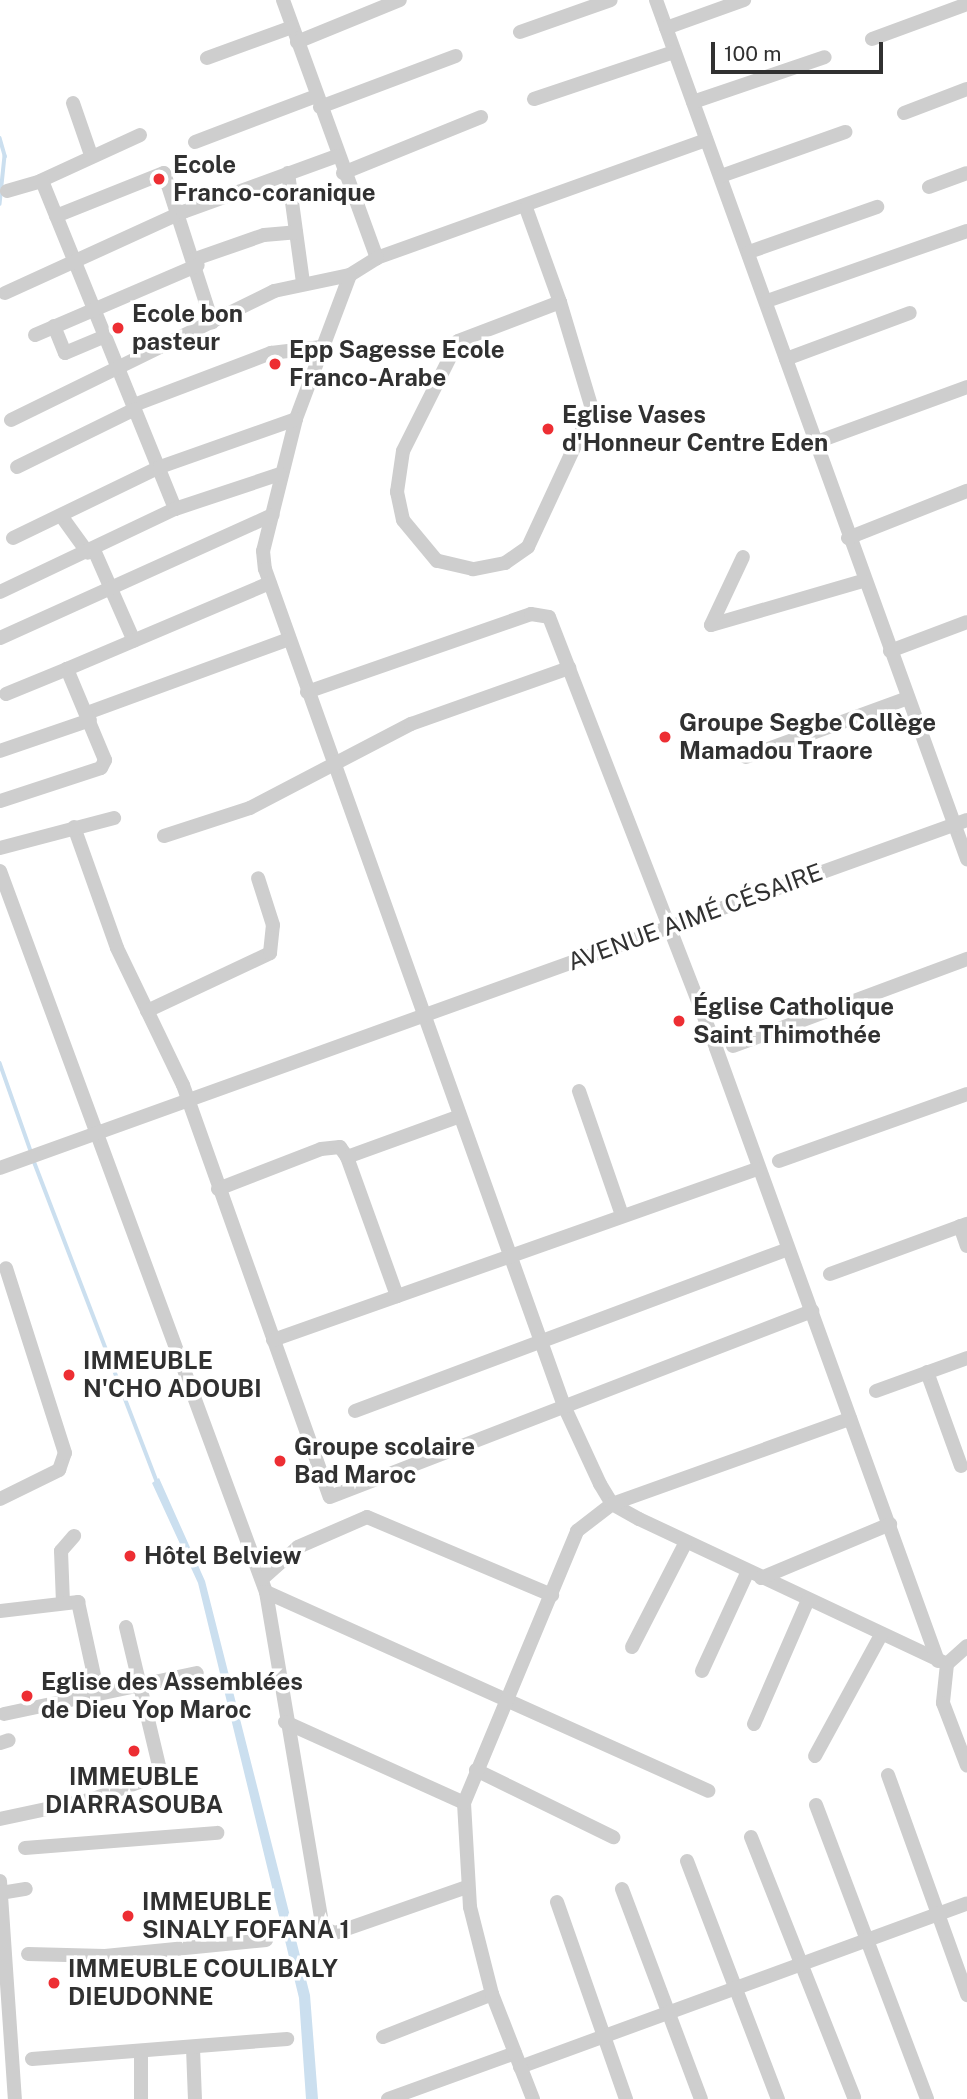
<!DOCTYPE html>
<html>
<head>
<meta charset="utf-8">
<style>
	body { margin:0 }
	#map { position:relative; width:967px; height:2099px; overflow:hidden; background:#fff; font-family:"Public Sans",sans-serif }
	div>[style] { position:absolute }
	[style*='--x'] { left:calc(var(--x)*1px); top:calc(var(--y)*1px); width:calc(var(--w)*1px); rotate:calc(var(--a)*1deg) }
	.water>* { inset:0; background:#cbdfef }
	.stream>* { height:3.5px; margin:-1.75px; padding:0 1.75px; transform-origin:1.75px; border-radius:1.75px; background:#cbdfef }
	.minor>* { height:14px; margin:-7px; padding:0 7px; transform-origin:7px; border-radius:7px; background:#cecece }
	.dots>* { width:19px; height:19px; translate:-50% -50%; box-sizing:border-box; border:4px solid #fff; border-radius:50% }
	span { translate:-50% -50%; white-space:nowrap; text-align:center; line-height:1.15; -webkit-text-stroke:7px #fff; paint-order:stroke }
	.poi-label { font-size:24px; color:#313131; font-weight:700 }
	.left { translate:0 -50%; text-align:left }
	.street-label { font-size:24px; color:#313131 }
	.scale { position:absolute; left:711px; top:42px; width:172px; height:32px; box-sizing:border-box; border:4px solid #313131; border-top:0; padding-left:9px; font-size:21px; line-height:24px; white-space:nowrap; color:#313131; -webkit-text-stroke:5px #fff; paint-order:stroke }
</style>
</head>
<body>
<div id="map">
	<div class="water">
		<i style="clip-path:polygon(159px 1478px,205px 1581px,310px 1995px,318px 2099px,306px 2099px,299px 1998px,198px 1583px,152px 1483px)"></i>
	</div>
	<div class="stream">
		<i style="--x:0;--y:138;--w:19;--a:74"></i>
		<i style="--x:5;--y:156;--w:48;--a:95.9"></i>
		<i style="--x:0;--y:1063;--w:96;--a:70.6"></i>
		<i style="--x:34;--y:1161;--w:346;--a:69"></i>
	</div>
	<div class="minor">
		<i style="--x:283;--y:0;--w:275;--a:70"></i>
		<i style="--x:656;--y:0;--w:914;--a:70.1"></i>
		<i style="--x:666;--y:28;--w:83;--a:-19.7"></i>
		<i style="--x:520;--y:32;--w:96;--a:-19.4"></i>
		<i style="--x:872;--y:39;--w:101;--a:-20.2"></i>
		<i style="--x:297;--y:42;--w:111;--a:-22.2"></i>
		<i style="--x:207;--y:58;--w:90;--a:-20"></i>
		<i style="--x:534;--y:99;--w:148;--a:-18.6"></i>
		<i style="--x:693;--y:102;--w:139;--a:-18.8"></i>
		<i style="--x:73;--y:103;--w:55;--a:70.9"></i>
		<i style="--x:320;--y:107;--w:145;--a:-20.6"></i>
		<i style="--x:904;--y:113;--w:67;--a:-20.9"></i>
		<i style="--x:706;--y:140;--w:350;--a:160.3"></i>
		<i style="--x:377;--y:258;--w:32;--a:148"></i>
		<i style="--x:350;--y:275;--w:154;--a:110.6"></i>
		<i style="--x:296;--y:419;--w:136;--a:104"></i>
		<i style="--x:263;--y:551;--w:18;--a:84"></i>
		<i style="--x:265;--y:569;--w:889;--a:70.34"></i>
		<i style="--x:564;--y:1406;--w:86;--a:65.2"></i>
		<i style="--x:600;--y:1484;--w:23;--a:59"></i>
		<i style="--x:612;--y:1504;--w:31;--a:29"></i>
		<i style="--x:639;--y:1519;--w:340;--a:25.2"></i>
		<i style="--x:195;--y:142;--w:129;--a:-20.8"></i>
		<i style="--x:288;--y:173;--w:110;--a:82.2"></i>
		<i style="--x:343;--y:173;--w:149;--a:-22.1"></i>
		<i style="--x:721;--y:176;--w:132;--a:-19.5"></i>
		<i style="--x:40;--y:181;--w:110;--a:-24.7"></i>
		<i style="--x:929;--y:187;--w:40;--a:-20.2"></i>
		<i style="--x:7;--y:191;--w:36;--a:-16"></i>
		<i style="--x:42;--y:181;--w:354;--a:67.9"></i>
		<i style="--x:526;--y:208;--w:100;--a:70.1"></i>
		<i style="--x:560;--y:302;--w:112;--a:73.3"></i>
		<i style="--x:592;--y:409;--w:152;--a:114.9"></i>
		<i style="--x:528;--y:547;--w:28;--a:145"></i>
		<i style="--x:505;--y:563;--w:33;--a:169"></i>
		<i style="--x:473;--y:569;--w:37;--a:-167"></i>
		<i style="--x:437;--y:561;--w:53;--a:-129.7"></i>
		<i style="--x:403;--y:520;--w:29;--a:-102"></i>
		<i style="--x:397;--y:492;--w:41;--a:-81.7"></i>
		<i style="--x:403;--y:451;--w:123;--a:-63.4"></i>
		<i style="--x:458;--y:341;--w:109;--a:-20.9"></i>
		<i style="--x:56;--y:216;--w:116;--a:-21.7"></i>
		<i style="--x:164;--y:173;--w:157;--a:72.1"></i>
		<i style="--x:749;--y:252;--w:136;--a:-19.4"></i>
		<i style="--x:195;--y:259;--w:73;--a:-19.2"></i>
		<i style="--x:264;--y:235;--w:32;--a:-5"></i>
		<i style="--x:5;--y:293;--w:196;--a:-24.5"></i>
		<i style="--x:183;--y:212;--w:164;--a:-20"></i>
		<i style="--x:767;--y:301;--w:212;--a:-19.3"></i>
		<i style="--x:54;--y:326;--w:29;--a:68"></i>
		<i style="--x:65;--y:353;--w:41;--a:-22.8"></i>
		<i style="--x:35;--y:335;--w:177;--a:-23.2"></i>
		<i style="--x:786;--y:359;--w:132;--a:-20.4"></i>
		<i style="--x:134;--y:405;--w:147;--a:-20.8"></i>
		<i style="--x:271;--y:353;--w:51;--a:-6.7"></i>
		<i style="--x:11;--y:420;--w:293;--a:-26.1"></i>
		<i style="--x:274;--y:291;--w:78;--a:-11.9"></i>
		<i style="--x:814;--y:443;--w:163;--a:-20.1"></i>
		<i style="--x:17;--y:467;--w:131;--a:-26.2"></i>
		<i style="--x:62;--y:517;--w:44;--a:54.2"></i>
		<i style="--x:13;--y:538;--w:163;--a:-25.8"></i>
		<i style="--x:160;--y:467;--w:144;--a:-19.4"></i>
		<i style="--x:848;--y:538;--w:128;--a:-21.6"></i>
		<i style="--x:94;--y:550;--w:99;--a:66.3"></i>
		<i style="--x:0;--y:592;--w:194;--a:-25.4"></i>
		<i style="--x:175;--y:509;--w:111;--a:-18.4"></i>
		<i style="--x:711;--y:625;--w:157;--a:-16.2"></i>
		<i style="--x:711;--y:625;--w:75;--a:-64.8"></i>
		<i style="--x:0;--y:638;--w:299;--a:-24.3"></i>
		<i style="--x:890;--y:651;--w:82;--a:-20.6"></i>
		<i style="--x:307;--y:692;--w:237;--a:-19.2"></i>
		<i style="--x:531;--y:614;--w:18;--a:9"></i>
		<i style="--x:549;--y:617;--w:462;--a:68.8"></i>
		<i style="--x:716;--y:1048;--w:652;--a:70.09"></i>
		<i style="--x:6;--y:694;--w:66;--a:-22.3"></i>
		<i style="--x:87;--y:713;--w:212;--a:-20.1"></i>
		<i style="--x:0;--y:751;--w:95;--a:-19"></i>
		<i style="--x:746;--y:757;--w:172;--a:-20"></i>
		<i style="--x:0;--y:801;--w:106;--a:-18.1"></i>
		<i style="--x:101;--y:768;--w:9;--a:-63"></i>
		<i style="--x:105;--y:760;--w:99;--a:-112.7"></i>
		<i style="--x:67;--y:669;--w:220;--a:-23"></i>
		<i style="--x:74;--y:827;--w:128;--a:70.4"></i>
		<i style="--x:117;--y:948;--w:152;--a:64.3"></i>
		<i style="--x:183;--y:1085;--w:437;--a:70.4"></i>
		<i style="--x:330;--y:1497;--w:517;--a:-21.1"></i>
		<i style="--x:164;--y:836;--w:90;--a:-18"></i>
		<i style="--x:250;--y:808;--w:182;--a:-27.6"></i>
		<i style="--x:411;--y:724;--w:168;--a:-19.5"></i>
		<i style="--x:0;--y:848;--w:118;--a:-14.7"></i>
		<i style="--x:0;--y:871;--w:769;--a:69.75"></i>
		<i style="--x:266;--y:1592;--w:341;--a:80.4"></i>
		<i style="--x:323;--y:1928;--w:13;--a:23"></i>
		<i style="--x:335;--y:1933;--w:140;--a:-19.2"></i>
		<i style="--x:147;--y:1011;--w:136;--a:-25.2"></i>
		<i style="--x:270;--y:953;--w:28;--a:-84"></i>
		<i style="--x:273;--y:925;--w:49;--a:-107.7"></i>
		<i style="--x:733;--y:1046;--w:250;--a:-20.4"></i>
		<i style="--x:579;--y:1091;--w:131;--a:70.9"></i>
		<i style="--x:347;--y:1157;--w:148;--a:70.2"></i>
		<i style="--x:779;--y:1161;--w:200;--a:-19.6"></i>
		<i style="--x:0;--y:1168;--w:1028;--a:-19.79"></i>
		<i style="--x:218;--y:1189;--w:110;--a:-21.2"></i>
		<i style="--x:321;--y:1149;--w:19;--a:-6"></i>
		<i style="--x:340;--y:1147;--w:12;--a:55"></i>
		<i style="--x:347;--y:1157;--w:120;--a:-19.9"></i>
		<i style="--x:960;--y:1226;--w:21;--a:71"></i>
		<i style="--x:830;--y:1274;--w:146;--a:-20.1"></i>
		<i style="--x:273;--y:1340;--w:513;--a:-19.46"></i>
		<i style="--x:927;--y:1372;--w:100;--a:70.1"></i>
		<i style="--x:876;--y:1391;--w:97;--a:-19.9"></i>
		<i style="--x:355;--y:1411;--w:462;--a:-20.5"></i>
		<i style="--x:0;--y:1499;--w:66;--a:-26.2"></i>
		<i style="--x:59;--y:1470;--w:18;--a:-71"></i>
		<i style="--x:65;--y:1453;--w:194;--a:-107.7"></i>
		<i style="--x:761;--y:1578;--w:140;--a:-22.7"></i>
		<i style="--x:262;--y:1579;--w:48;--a:-41.6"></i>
		<i style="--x:298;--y:1547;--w:75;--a:-23.5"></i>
		<i style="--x:367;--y:1517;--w:201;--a:22.9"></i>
		<i style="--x:266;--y:1592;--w:485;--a:24.2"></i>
		<i style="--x:63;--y:1603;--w:52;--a:-92.2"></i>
		<i style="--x:61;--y:1551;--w:20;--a:-49"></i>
		<i style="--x:0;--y:1611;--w:79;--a:-6.6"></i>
		<i style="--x:78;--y:1602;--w:94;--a:77.7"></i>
		<i style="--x:967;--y:1646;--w:27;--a:138"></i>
		<i style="--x:947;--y:1664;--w:39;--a:96"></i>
		<i style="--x:943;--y:1703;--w:67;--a:69.1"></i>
		<i style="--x:632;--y:1647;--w:118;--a:-62.8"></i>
		<i style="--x:702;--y:1671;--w:110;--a:-65.3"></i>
		<i style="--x:4;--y:1714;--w:197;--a:-12"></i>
		<i style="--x:285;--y:1722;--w:196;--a:24.3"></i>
		<i style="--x:754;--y:1724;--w:135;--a:-66.5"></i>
		<i style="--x:0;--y:1743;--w:9;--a:-18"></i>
		<i style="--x:815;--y:1756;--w:138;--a:-61.4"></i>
		<i style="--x:476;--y:1770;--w:153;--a:26.1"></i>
		<i style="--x:888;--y:1775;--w:234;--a:70.2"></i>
		<i style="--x:816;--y:1805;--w:314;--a:69.3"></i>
		<i style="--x:0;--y:1819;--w:95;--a:-12.1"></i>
		<i style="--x:93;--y:1799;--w:72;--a:-20.2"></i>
		<i style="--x:161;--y:1774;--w:151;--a:-103.4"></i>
		<i style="--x:751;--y:1837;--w:280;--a:68.4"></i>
		<i style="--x:25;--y:1848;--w:193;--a:-4.5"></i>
		<i style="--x:687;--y:1861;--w:255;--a:69.1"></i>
		<i style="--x:0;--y:1881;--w:219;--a:86.1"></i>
		<i style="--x:622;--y:1889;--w:224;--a:69.4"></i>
		<i style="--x:0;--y:1893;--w:26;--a:-9"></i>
		<i style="--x:557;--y:1902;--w:209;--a:70.7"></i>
		<i style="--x:28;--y:1954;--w:77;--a:1.5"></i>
		<i style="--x:105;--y:1956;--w:162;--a:-5.7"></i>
		<i style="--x:383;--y:2037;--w:117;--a:-21.5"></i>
		<i style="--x:193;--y:2048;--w:51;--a:87.8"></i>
		<i style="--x:32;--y:2059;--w:256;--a:-4.5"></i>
		<i style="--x:520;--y:2067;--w:476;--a:-20.1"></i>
		<i style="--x:141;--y:2099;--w:48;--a:-90"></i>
		<i style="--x:388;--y:2099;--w:135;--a:-19.9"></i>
		<i style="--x:533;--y:2099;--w:113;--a:-111.3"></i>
		<i style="--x:492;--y:1994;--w:90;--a:-104.2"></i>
		<i style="--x:470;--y:1907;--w:104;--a:-93.3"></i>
		<i style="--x:464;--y:1803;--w:295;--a:-67.4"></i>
		<i style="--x:577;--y:1531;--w:44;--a:-37.6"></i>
		<i style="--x:612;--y:1504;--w:253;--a:-19.7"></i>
	</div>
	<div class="dots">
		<i style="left:159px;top:179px;background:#ed2e33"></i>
		<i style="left:118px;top:328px;background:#ed2e33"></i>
		<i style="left:275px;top:364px;background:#ed2e33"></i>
		<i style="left:548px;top:429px;background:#ed2e33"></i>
		<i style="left:665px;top:737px;background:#ed2e33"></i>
		<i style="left:679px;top:1021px;background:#ed2e33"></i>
		<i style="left:69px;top:1375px;background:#ed2e33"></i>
		<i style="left:280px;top:1461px;background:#ed2e33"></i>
		<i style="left:130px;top:1556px;background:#ed2e33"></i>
		<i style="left:27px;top:1696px;background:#ed2e33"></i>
		<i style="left:134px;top:1751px;background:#ed2e33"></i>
		<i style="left:128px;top:1916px;background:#ed2e33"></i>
		<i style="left:54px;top:1983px;background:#ed2e33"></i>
	</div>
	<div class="poi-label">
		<span class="left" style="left:173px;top:179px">Ecole<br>Franco-coranique</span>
		<span class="left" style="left:132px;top:328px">Ecole bon<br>pasteur</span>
		<span class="left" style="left:289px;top:364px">Epp Sagesse Ecole<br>Franco-Arabe</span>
		<span class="left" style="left:562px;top:429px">Eglise Vases<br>d'Honneur Centre Eden</span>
		<span class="left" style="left:679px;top:737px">Groupe Segbe Collège<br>Mamadou Traore</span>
		<span class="left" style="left:693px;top:1021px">Église Catholique<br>Saint Thimothée</span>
		<span class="left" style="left:83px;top:1375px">IMMEUBLE<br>N'CHO ADOUBI</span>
		<span class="left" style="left:294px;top:1461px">Groupe scolaire<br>Bad Maroc</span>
		<span class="left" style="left:144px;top:1556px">Hôtel Belview</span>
		<span class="left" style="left:41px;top:1696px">Eglise des Assemblées<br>de Dieu Yop Maroc</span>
		<span style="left:134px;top:1791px">IMMEUBLE<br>DIARRASOUBA</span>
		<span class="left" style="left:142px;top:1916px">IMMEUBLE<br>SINALY FOFANA 1</span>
		<span class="left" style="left:68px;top:1983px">IMMEUBLE COULIBALY<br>DIEUDONNE</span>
	</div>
	<div class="street-label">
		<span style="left:695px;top:917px;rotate:-20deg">AVENUE AIMÉ CÉSAIRE</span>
	</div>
	<div class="scale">100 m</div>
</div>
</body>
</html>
